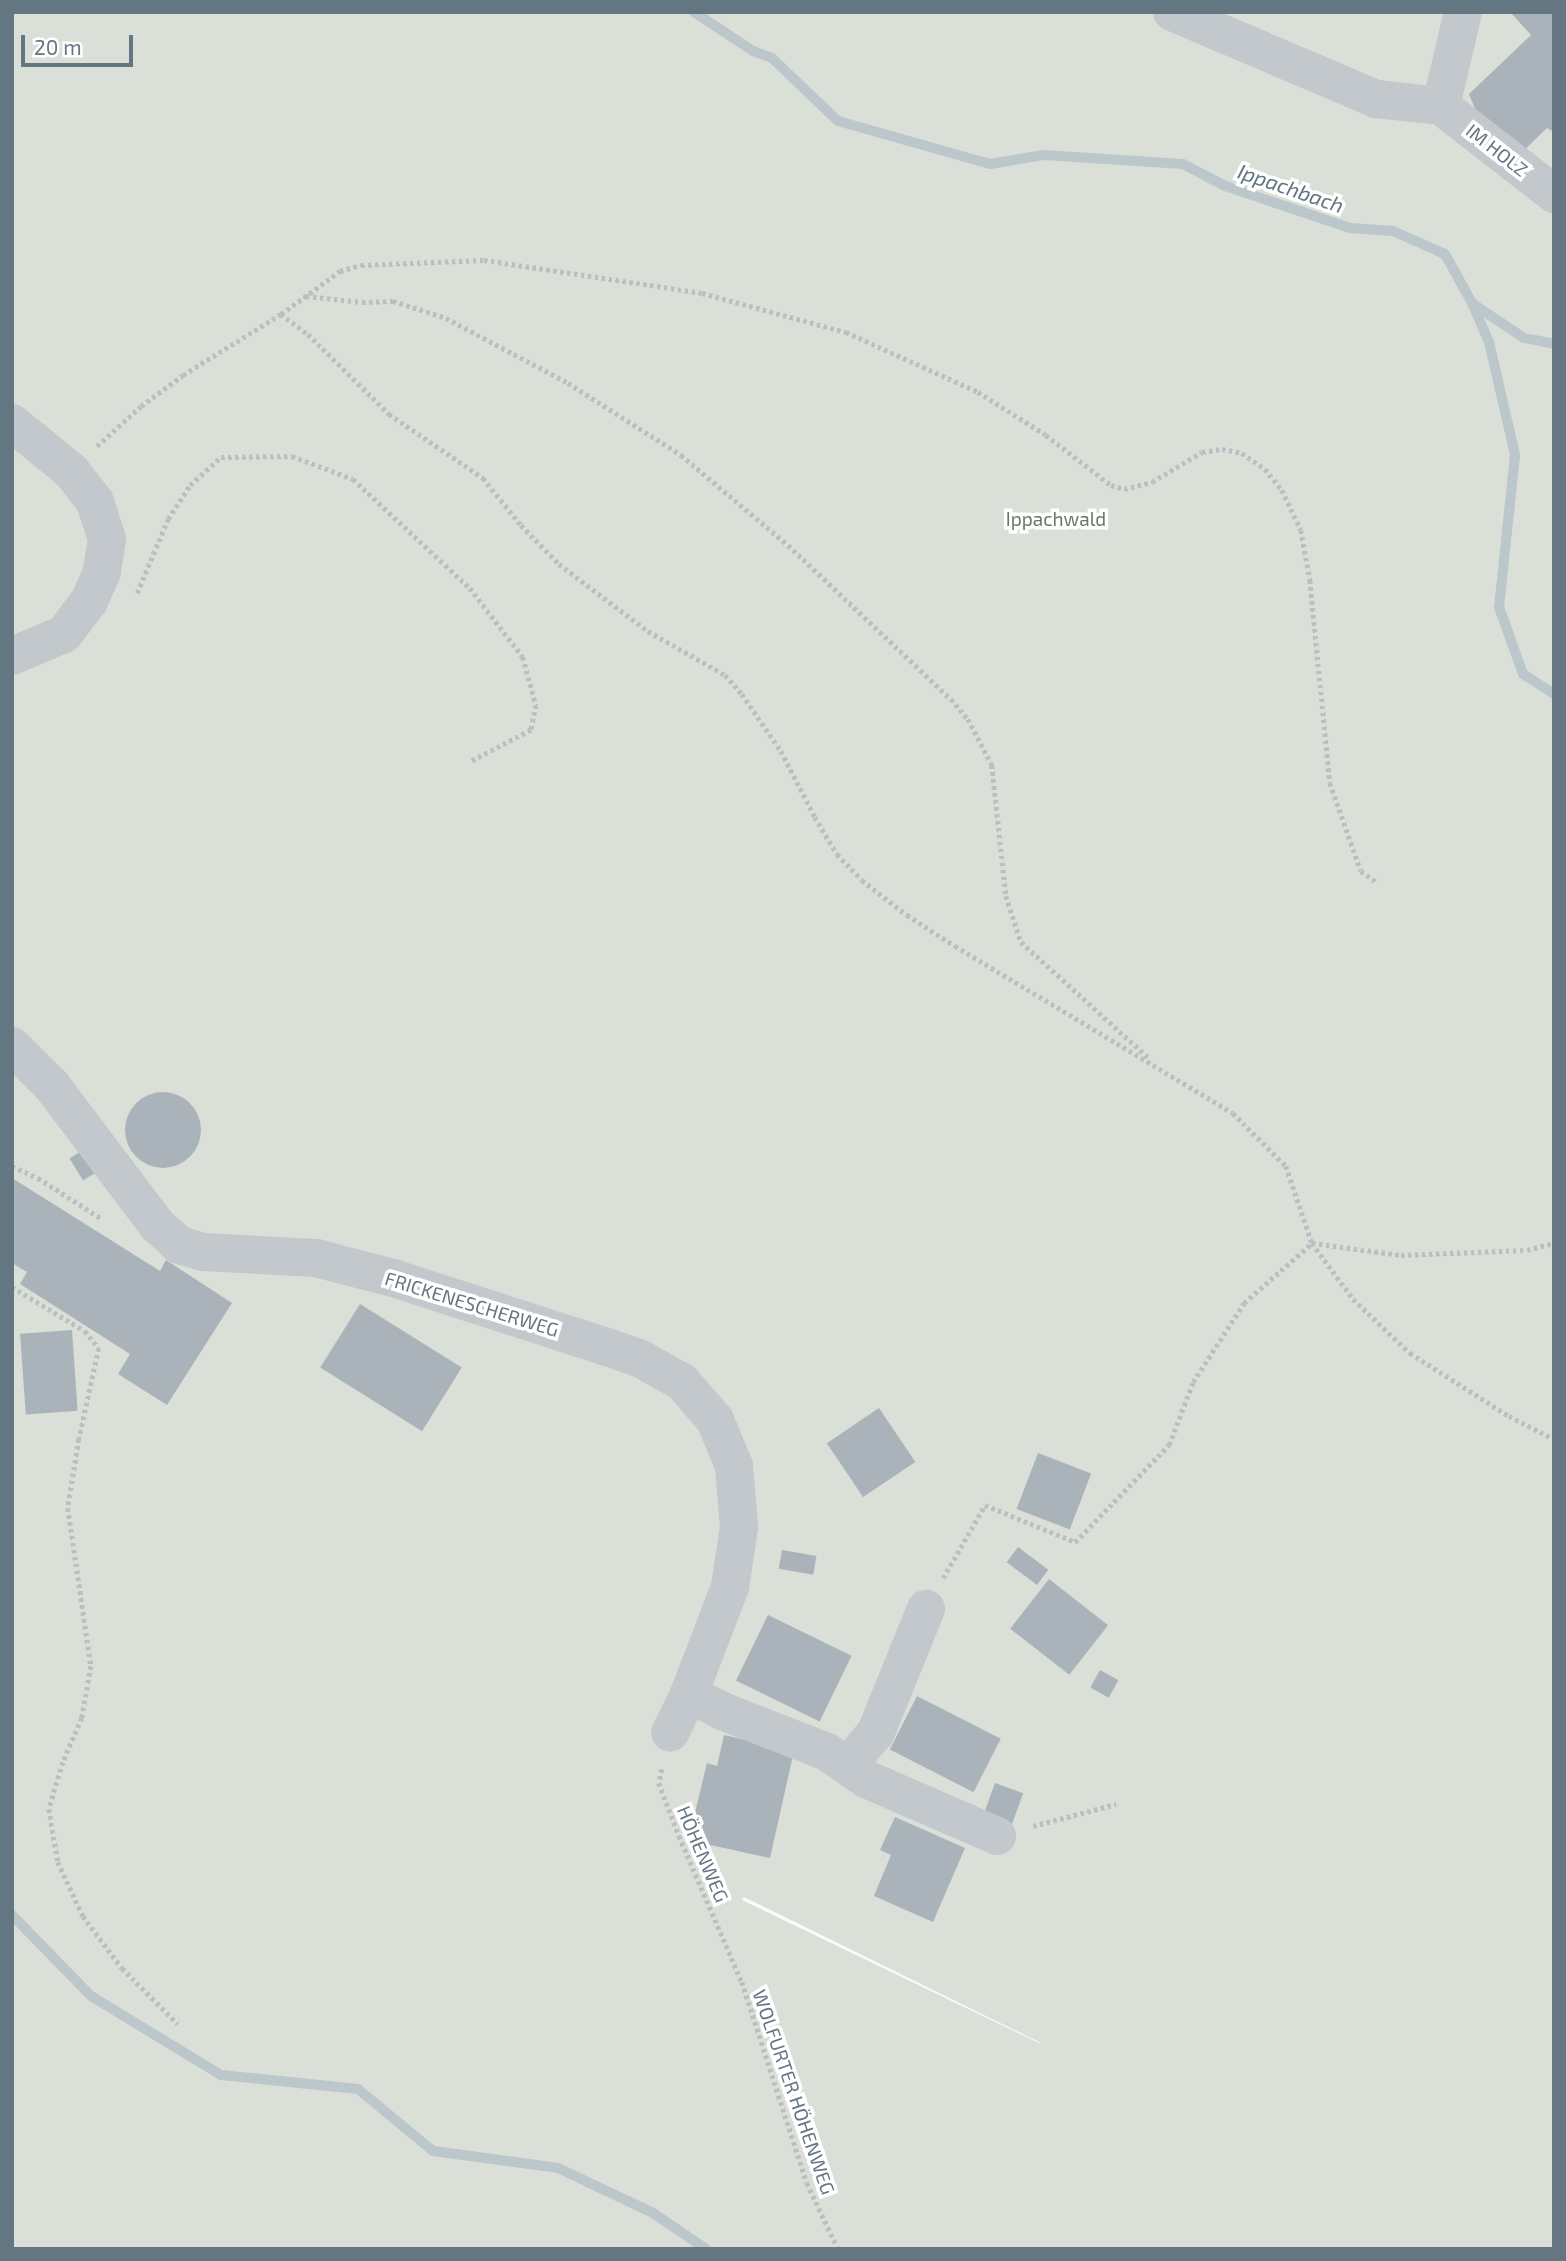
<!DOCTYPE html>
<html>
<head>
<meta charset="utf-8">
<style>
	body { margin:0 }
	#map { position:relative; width:1566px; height:2261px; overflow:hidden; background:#fafaf8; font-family:"Exo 2",sans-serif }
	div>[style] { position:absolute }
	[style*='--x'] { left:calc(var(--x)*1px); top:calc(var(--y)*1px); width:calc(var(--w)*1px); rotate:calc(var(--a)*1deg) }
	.green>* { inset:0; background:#dadfd7 }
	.stream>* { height:10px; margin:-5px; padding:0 5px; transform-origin:5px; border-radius:5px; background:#bbc7cb }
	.building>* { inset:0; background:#aab3b9; transform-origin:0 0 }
	.round { border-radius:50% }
	.path>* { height:4.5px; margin-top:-2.25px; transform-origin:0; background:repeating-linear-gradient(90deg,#bbbfc2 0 3.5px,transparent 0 7px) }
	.minor>* { height:38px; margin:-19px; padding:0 19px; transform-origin:19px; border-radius:19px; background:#c3c8cc }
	span { translate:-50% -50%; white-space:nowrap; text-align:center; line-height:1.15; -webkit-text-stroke:7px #fff; paint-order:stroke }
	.street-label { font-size:19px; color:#657683 }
	.park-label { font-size:19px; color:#687a64 }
	.water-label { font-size:21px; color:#60757c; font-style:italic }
	.frame { position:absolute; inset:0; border:14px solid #657683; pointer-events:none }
	.scale { position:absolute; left:21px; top:35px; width:112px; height:32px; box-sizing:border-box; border:4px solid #657683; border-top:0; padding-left:9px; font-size:21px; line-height:24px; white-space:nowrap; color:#657683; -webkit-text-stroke:5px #fff; paint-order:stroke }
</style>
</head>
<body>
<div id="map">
	<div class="green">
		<i style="clip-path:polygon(evenodd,12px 12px,1554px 12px,1554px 2249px,12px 2249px,12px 12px,744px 1897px,1041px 2043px,1041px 2044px,742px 1900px,744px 1897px)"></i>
	</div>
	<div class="stream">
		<i style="--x:694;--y:12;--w:71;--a:33.5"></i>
		<i style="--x:753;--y:51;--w:20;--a:20"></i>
		<i style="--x:772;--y:58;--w:91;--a:43.7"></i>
		<i style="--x:838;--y:121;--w:158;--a:15.8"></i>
		<i style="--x:990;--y:164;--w:55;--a:-9.5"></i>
		<i style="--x:1044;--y:155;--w:139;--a:3.7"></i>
		<i style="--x:1183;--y:164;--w:47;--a:27.6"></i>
		<i style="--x:1225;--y:186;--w:132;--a:18.6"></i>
		<i style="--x:1350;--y:228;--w:43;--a:4"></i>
		<i style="--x:1393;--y:231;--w:57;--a:23.9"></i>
		<i style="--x:1445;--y:254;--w:56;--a:61.1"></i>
		<i style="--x:1472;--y:303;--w:43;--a:66.4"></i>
		<i style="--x:1489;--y:342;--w:116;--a:77"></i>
		<i style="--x:1515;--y:455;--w:153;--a:96"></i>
		<i style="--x:1499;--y:607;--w:71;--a:70.3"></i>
		<i style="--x:1523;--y:674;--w:37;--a:33"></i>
		<i style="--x:1473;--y:304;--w:61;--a:33.7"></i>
		<i style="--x:1524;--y:338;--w:31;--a:11"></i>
		<i style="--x:12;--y:1915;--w:113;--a:45.7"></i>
		<i style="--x:91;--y:1996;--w:152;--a:31.3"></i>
		<i style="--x:221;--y:2075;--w:138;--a:5.8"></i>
		<i style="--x:358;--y:2089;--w:97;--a:39.6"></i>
		<i style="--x:433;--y:2151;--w:126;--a:7.7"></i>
		<i style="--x:558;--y:2168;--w:105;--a:25.3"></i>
		<i style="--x:653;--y:2213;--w:64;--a:34.2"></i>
	</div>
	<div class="building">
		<i style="clip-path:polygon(1510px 12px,1554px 12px,1554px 132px,1547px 128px,1514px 160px,1481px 124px,1469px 94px,1531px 35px)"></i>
		<i class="round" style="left:125px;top:1092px;width:76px;height:76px"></i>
		<i style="left:83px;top:1150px;width:26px;height:16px;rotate:58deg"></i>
		<i style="clip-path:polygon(12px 1178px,160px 1271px,166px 1260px,232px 1303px,167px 1405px,118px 1374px,130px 1354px,20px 1284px,27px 1272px,12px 1263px)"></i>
		<i style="left:360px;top:1304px;width:120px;height:75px;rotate:32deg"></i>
		<i style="left:72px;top:1330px;width:81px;height:52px;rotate:86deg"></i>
		<i style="left:879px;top:1408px;width:65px;height:63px;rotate:56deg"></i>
		<i style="left:1038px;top:1453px;width:57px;height:60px;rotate:21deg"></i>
		<i style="left:1018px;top:1547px;width:38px;height:19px;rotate:37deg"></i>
		<i style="left:782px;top:1550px;width:35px;height:19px;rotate:10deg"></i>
		<i style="left:1049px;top:1579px;width:75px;height:63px;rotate:38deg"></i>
		<i style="left:768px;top:1615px;width:93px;height:73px;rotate:26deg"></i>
		<i style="left:1100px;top:1670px;width:21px;height:20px;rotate:29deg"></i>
		<i style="left:917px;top:1696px;width:94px;height:60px;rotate:27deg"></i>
		<i style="clip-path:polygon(724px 1735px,794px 1751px,770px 1858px,697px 1842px,702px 1819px,694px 1817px,707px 1763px,717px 1766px)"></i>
		<i style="left:995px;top:1783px;width:30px;height:33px;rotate:20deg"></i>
		<i style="clip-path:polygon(895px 1817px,965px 1848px,933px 1922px,874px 1896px,891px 1855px,880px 1850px)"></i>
	</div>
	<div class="path">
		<i style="--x:306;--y:296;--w:56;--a:6.1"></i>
		<i style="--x:362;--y:302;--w:31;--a:-2"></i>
		<i style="--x:393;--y:301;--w:56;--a:17.8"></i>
		<i style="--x:446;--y:318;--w:138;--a:28"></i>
		<i style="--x:568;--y:383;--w:134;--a:32.5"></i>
		<i style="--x:681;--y:455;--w:140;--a:40.1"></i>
		<i style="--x:788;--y:545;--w:224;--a:43.4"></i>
		<i style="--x:951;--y:699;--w:26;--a:50"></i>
		<i style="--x:968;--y:719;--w:52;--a:62.4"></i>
		<i style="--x:992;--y:765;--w:132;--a:83.9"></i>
		<i style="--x:1006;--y:896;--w:48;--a:71.9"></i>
		<i style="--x:1021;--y:942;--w:171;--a:42.2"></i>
		<i style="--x:281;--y:314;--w:34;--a:37"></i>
		<i style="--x:308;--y:334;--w:114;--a:44.6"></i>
		<i style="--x:389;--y:414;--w:114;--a:34.2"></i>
		<i style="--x:483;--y:478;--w:60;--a:51"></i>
		<i style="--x:521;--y:525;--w:54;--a:45.7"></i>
		<i style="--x:559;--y:564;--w:111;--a:37"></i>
		<i style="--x:648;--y:631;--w:89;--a:29.7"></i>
		<i style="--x:725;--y:675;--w:25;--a:48"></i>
		<i style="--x:742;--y:694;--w:69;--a:55.6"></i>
		<i style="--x:781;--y:751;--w:74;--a:62.7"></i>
		<i style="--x:815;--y:817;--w:43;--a:59.3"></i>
		<i style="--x:837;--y:854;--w:36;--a:46"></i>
		<i style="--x:862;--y:880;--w:57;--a:37.9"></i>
		<i style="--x:907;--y:915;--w:57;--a:32.9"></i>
		<i style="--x:955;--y:946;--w:324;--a:31"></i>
		<i style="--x:1233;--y:1113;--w:75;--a:45"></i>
		<i style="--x:1286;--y:1166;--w:81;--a:71.3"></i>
		<i style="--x:1312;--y:1243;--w:69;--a:53.8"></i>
		<i style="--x:1353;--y:1299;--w:79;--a:43.5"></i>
		<i style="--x:1410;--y:1353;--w:117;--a:32.5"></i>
		<i style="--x:1509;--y:1416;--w:51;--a:27.1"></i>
		<i style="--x:97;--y:446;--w:59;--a:-42.3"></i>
		<i style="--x:141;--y:406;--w:52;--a:-36.4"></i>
		<i style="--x:183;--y:375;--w:115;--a:-31.9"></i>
		<i style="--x:281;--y:314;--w:73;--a:-36.1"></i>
		<i style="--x:340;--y:271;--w:22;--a:-16"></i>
		<i style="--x:361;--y:265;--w:123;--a:-2.3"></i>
		<i style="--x:484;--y:260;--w:220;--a:8.6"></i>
		<i style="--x:702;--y:293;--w:149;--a:15.2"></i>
		<i style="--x:846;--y:332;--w:145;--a:24.4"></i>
		<i style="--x:978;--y:392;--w:80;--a:32.3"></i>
		<i style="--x:1046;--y:435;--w:82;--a:37.6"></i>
		<i style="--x:1111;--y:485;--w:14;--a:17"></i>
		<i style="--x:1124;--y:489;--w:29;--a:-14"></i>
		<i style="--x:1152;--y:482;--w:58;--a:-31"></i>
		<i style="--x:1202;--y:452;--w:20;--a:-9"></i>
		<i style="--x:1222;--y:449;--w:20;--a:11"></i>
		<i style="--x:1242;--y:453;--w:28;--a:35"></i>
		<i style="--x:1265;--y:469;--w:27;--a:51"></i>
		<i style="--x:1282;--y:490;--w:44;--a:64.6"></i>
		<i style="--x:1301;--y:530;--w:51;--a:79.8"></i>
		<i style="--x:1310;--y:580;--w:204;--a:84.4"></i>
		<i style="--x:1330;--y:783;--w:93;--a:70.6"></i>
		<i style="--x:1361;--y:871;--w:21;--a:35"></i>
		<i style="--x:137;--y:593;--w:80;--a:-67.3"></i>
		<i style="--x:168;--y:519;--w:40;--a:-57.1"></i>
		<i style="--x:190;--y:485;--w:42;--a:-42.1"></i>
		<i style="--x:221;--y:457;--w:71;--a:-0.8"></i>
		<i style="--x:292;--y:456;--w:65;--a:20.7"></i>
		<i style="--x:353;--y:479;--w:160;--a:43"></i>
		<i style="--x:470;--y:588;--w:87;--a:52.5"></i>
		<i style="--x:523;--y:657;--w:50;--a:74.8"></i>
		<i style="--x:536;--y:705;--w:25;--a:101"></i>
		<i style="--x:531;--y:730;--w:67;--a:152.3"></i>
		<i style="--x:12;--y:1166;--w:29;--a:25"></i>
		<i style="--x:38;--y:1178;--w:76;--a:32.6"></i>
		<i style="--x:12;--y:1287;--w:85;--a:31.1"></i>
		<i style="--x:85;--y:1331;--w:22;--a:51"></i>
		<i style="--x:99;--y:1348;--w:93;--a:102.4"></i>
		<i style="--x:79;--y:1439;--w:70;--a:99.1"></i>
		<i style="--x:68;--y:1508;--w:160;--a:81.7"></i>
		<i style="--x:91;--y:1666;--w:53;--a:99.8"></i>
		<i style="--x:82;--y:1718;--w:48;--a:113.4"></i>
		<i style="--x:63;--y:1762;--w:49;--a:106.6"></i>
		<i style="--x:49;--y:1809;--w:54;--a:80.4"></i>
		<i style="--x:58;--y:1862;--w:60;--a:65.2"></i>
		<i style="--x:83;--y:1916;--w:65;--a:53.1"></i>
		<i style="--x:122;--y:1968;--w:79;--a:45"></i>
		<i style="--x:943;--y:1578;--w:84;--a:-60.1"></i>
		<i style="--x:985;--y:1505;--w:97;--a:22.3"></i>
		<i style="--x:1075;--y:1542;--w:135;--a:-45.9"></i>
		<i style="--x:1169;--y:1445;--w:67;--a:-69.1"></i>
		<i style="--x:1193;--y:1382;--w:94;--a:-57.2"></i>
		<i style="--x:1244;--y:1303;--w:91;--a:-41.4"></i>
		<i style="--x:1312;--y:1243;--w:90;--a:7.7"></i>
		<i style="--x:1401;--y:1255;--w:126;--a:-2.3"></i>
		<i style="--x:1527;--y:1250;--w:28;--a:-15"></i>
		<i style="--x:662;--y:1769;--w:14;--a:102"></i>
		<i style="--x:659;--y:1783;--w:57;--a:69.3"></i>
		<i style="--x:679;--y:1836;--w:159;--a:66.7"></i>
		<i style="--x:742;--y:1982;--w:211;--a:72.1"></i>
		<i style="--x:807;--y:2183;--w:73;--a:64.8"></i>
		<i style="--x:1033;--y:1826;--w:86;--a:-14.8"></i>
	</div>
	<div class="minor">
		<i style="--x:1172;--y:12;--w:222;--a:23.1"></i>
		<i style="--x:1376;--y:99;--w:65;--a:6.1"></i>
		<i style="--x:1441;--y:106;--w:143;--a:37.9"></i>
		<i style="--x:1441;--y:106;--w:97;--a:-76.8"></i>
		<i style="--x:12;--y:423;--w:76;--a:39.1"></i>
		<i style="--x:71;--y:471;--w:39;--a:52"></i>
		<i style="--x:95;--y:502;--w:39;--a:72"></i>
		<i style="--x:107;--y:539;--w:33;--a:99"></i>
		<i style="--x:102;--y:572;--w:32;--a:114"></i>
		<i style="--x:89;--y:601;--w:41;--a:127.1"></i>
		<i style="--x:64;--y:634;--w:56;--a:157.1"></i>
		<i style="--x:12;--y:1046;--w:57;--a:45"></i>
		<i style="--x:52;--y:1086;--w:176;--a:52.9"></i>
		<i style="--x:158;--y:1226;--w:28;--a:42"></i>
		<i style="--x:179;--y:1245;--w:25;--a:16"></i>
		<i style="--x:203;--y:1252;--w:113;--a:3"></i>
		<i style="--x:316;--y:1258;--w:80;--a:14.6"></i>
		<i style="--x:393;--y:1278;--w:225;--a:17.9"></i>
		<i style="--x:607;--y:1347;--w:36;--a:19"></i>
		<i style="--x:641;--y:1359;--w:47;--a:29.3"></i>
		<i style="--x:682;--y:1382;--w:50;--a:49"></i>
		<i style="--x:715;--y:1420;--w:50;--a:67.6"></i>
		<i style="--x:734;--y:1466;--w:61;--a:85.3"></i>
		<i style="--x:739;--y:1527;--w:61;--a:98.5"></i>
		<i style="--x:730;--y:1587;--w:115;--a:111"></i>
		<i style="--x:689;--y:1694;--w:43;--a:116"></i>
		<i style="--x:689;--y:1694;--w:37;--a:27"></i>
		<i style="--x:722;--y:1711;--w:113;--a:21.3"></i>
		<i style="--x:827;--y:1752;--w:47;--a:34.7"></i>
		<i style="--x:866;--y:1779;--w:143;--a:23.5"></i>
		<i style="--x:848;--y:1765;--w:43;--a:-49.7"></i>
		<i style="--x:876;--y:1732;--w:133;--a:-67.9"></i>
	</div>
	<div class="street-label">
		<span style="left:1497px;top:150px;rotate:38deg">IM HOLZ</span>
		<span style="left:472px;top:1304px;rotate:17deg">FRICKENESCHERWEG</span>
		<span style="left:703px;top:1854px;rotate:67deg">HÖHENWEG</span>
		<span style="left:794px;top:2092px;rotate:71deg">WOLFURTER HÖHENWEG</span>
	</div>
	<div class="park-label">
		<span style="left:1056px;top:519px">Ippachwald</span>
	</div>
	<div class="water-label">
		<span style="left:1291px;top:188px;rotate:19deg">Ippachbach</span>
	</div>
	<div class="frame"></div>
	<div class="scale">20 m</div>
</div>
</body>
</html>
